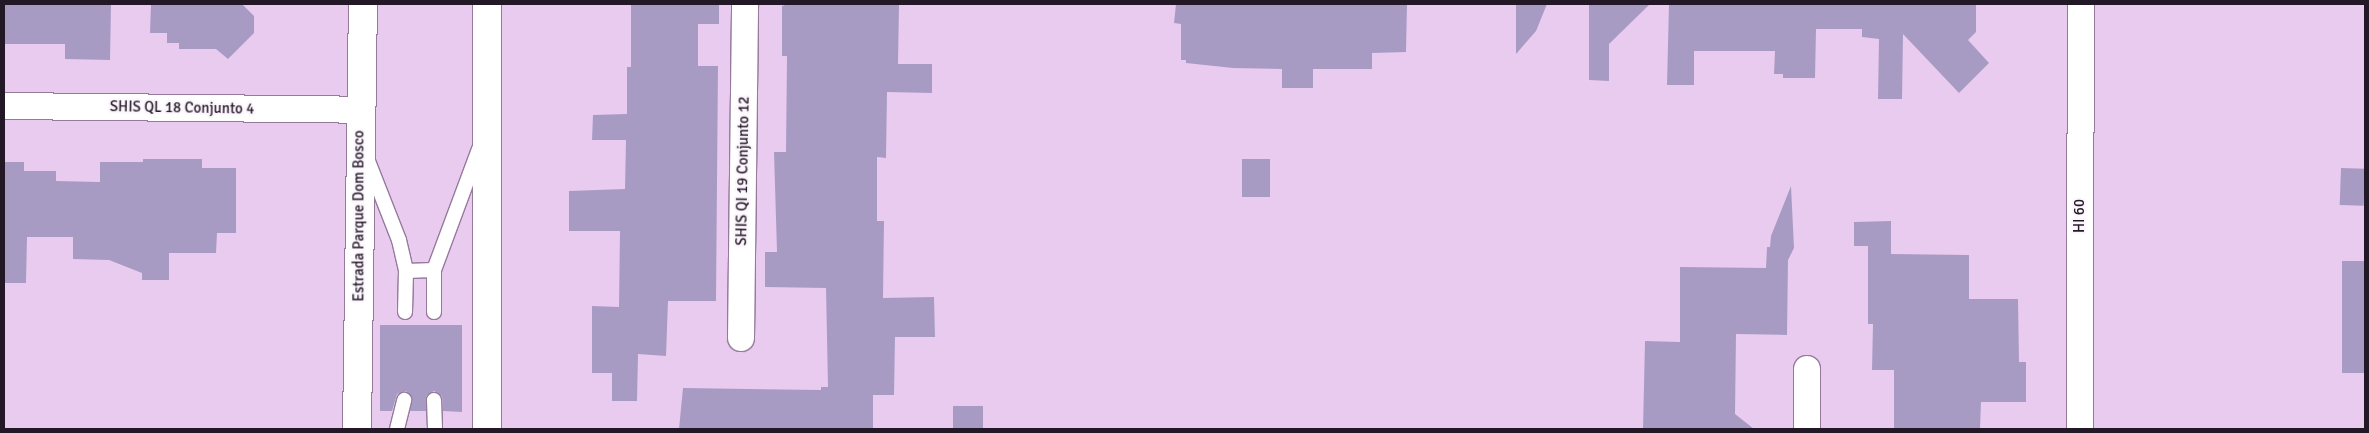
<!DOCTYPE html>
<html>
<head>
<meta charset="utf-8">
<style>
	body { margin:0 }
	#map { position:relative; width:2369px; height:433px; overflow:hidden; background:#e9cbf0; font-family:Signika,sans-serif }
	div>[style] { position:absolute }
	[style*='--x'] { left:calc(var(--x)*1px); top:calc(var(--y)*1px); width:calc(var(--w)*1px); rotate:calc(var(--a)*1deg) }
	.building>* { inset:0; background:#a89bc3; transform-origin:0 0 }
	.roads { filter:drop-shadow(1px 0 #957a9c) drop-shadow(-1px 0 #957a9c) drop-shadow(0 1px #957a9c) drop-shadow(0 -1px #957a9c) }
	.service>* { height:14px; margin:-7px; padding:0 7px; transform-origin:7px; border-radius:7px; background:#fff }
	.minor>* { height:26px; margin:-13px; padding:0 13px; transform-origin:13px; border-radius:13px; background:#fff }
	.primary>* { height:28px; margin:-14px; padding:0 14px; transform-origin:14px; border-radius:14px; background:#fff }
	span { translate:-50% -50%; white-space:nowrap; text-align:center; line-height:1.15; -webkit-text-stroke:4.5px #fcf6fd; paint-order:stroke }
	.street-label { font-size:15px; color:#231926 }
	.frame { position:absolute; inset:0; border:5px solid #231926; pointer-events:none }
</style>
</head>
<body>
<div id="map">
	<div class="building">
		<i style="clip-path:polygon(4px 4px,111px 4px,110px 60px,65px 59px,65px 44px,4px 44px)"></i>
		<i style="clip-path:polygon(151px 4px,242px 4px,254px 16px,254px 33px,228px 59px,216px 49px,179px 49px,179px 43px,167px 43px,167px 33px,150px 33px)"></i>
		<i style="clip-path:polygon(631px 4px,719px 4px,719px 24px,698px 24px,698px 66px,718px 66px,716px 301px,668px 301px,666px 356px,638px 354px,637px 401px,612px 401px,612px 373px,592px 373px,592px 306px,619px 307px,620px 231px,569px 231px,569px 191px,625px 189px,626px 140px,592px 140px,593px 115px,627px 114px,627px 67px,631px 67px)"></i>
		<i style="clip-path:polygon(788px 4px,899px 4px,898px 64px,932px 64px,932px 93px,887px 92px,886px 158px,877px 157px,877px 221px,884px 221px,883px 298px,934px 297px,935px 337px,895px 337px,894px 395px,873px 395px,873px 429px,679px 429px,683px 388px,821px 390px,821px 387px,828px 387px,826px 288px,765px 287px,765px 252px,777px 252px,774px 152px,786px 152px,787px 56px,782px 56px,782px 6px)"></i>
		<i style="clip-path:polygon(1176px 4px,1407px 4px,1406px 52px,1372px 53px,1372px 69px,1313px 69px,1313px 88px,1282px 88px,1282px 69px,1233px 68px,1186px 63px,1186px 60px,1181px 60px,1181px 24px,1174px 23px)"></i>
		<i style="clip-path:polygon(1516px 4px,1547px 4px,1536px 31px,1516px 54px)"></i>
		<i style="clip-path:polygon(1589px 4px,1650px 4px,1609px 44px,1609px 81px,1589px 80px)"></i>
		<i style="clip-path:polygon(1669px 4px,1976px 4px,1976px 32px,1968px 40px,1989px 63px,1959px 93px,1903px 34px,1902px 99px,1878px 99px,1879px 39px,1862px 37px,1862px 29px,1816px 29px,1815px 78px,1783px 78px,1783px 74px,1774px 74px,1775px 51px,1694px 51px,1694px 85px,1667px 85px)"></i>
		<i style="clip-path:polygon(143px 159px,202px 159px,202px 168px,236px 168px,236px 233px,217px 233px,216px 253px,169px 253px,169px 280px,142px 280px,142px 273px,109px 260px,73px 259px,73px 237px,27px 237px,26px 283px,4px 283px,4px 162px,24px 162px,24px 171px,56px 171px,56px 181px,100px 182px,100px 162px,143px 162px)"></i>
		<i style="left:1242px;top:159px;width:28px;height:38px"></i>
		<i style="left:2341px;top:168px;width:24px;height:37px;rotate:2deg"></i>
		<i style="clip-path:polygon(1791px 186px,1794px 248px,1788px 260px,1787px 335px,1736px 334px,1735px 414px,1754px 429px,1643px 429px,1645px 341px,1680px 342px,1680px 267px,1766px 268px,1767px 247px,1770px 247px,1771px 236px)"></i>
		<i style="clip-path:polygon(1891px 221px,1891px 254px,1969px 255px,1969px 299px,2018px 299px,2019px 362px,2026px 362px,2026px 402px,1981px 402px,1980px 429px,1894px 429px,1894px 370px,1872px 370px,1873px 324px,1868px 324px,1868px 246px,1854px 246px,1854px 222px)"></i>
		<i style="left:2342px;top:261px;width:23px;height:112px"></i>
		<i style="clip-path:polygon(380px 325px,462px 325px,462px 412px,443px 411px,442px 396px,434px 391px,426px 396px,426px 411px,410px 411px,412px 398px,406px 391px,397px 394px,392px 411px,380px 411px)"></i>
		<i style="left:953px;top:406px;width:30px;height:23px"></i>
	</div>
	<div class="roads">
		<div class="service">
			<i style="--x:368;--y:161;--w:85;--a:68.6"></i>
			<i style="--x:399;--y:240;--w:32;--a:77"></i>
			<i style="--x:406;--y:271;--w:41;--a:91.4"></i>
			<i style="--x:406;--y:271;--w:28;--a:-2"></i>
			<i style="--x:434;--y:312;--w:42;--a:-90"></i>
			<i style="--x:434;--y:270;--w:129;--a:-69.6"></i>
			<i style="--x:434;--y:400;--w:29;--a:88"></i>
			<i style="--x:397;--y:429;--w:30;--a:-76"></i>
		</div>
		<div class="minor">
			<i style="--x:4;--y:106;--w:355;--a:0.6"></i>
			<i style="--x:741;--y:338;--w:334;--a:-89.3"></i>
			<i style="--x:1807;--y:429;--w:60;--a:-90"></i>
			<i style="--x:2080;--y:429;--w:425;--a:-89.9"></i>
		</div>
		<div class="primary">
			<i style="--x:487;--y:4;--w:425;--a:90"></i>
			<i style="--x:357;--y:429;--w:425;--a:-89.2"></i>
		</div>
	</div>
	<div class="street-label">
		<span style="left:182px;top:108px;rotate:1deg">SHIS QL 18 Conjunto 4</span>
		<span style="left:743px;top:171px;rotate:-89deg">SHIS QI 19 Conjunto 12</span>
		<span style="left:359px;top:216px;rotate:-90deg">Estrada Parque Dom Bosco</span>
		<span style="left:2080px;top:216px;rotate:-90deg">HI 60</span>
	</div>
	<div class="frame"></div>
</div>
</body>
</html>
